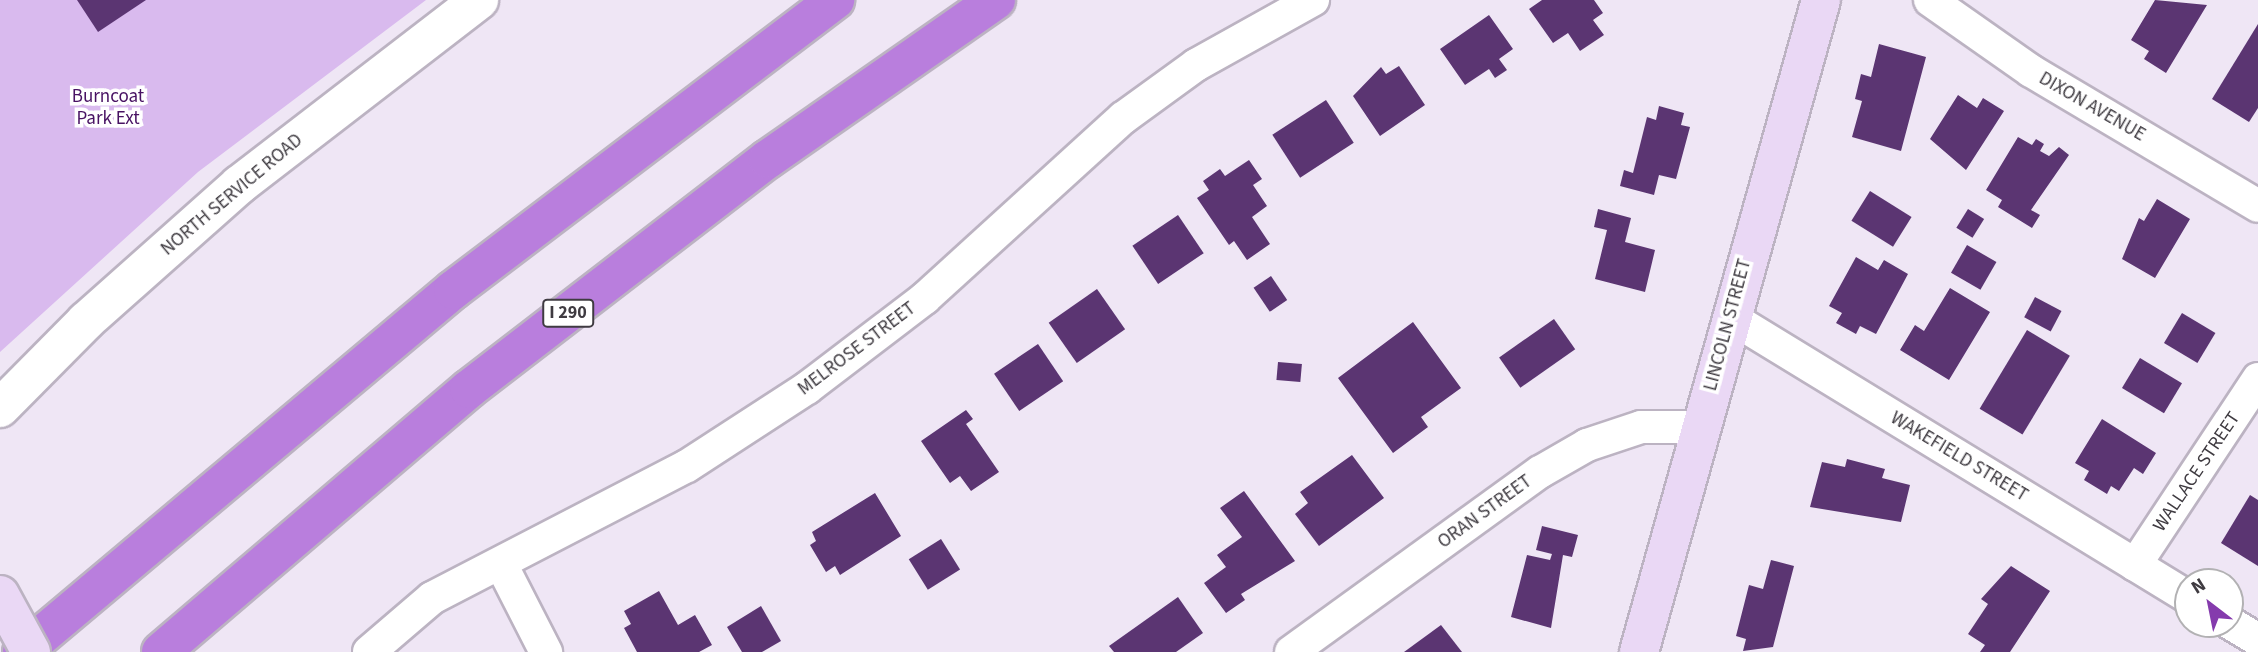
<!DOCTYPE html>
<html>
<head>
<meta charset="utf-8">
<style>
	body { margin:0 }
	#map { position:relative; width:2258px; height:652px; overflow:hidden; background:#efe6f5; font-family:"Source Sans 3",sans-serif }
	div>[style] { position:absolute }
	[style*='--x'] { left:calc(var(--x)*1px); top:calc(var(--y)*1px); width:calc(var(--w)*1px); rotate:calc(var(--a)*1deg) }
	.green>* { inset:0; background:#d9baee }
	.building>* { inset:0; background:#5b3572; transform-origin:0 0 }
	.roads { filter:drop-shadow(2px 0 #bcb3c2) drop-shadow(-2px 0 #bcb3c2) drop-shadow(0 2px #bcb3c2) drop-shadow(0 -2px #bcb3c2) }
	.minor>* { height:32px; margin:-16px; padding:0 16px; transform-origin:16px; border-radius:16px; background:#fff }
	.tertiary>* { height:38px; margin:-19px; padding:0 19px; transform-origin:19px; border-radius:19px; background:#fff }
	.secondary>* { height:38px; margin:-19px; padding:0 19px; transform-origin:19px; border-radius:19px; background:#ead8f5 }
	.motorway>* { height:38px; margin:-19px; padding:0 19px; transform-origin:19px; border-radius:19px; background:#b97edd }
	.bridges { filter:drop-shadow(2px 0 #bcb3c2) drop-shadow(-2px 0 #bcb3c2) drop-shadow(0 2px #bcb3c2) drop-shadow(0 -2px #bcb3c2) }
	.secondary-bridge>* { height:38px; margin:-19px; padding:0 19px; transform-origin:19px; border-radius:19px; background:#ead8f5 }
	span { translate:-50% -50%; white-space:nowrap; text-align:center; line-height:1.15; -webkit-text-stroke:7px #fff; paint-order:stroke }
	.shield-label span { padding:2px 5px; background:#fff; border:2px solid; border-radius:5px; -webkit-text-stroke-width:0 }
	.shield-label { font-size:18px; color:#3f3b41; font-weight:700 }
	.park-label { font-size:19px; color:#481263 }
	.street-label { font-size:19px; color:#3f3b41 }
	.north { position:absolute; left:2174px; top:568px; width:70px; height:70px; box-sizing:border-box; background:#fff; border:2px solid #b2b1b3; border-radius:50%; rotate:328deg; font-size:19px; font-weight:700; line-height:28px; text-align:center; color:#3f3b41 }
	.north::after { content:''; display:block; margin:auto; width:24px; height:32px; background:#853bad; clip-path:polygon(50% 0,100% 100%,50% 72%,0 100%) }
</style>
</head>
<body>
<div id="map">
	<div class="green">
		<i style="clip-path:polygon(0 0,426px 0,198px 172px,0 352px)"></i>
	</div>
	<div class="building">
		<i style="clip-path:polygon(77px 0,146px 0,98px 32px)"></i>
		<i style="clip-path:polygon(1542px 0,1594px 0,1603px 13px,1593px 20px,1604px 35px,1580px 51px,1568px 33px,1553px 43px,1529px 9px)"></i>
		<i style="clip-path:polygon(2155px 0,2207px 5px,2166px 73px,2144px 59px,2149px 51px,2131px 40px)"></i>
		<i style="clip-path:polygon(1489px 15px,1513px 49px,1499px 59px,1507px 70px,1495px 78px,1489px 69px,1465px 85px,1440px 49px)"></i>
		<i style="clip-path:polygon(2258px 24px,2258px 108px,2249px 122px,2212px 99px)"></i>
		<i style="clip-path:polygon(1879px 44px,1926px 57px,1901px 151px,1852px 137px,1862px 101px,1855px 99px,1861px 74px,1871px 77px)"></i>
		<i style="clip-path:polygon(1399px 66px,1425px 105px,1380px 136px,1353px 96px,1381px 67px,1386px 74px)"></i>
		<i style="clip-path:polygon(1958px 95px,1977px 108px,1983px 98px,2004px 111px,1966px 170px,1930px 139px)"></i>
		<i style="left:1326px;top:100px;width:51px;height:64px;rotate:57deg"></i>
		<i style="clip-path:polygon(1659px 106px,1684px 113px,1681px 125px,1690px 127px,1676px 179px,1659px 175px,1654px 195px,1620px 186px,1624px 170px,1633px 173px,1647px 117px,1656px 120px)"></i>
		<i style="clip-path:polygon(2018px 137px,2032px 145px,2036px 139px,2044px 144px,2040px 151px,2049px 156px,2059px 147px,2069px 155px,2031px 210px,2040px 215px,2032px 228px,1998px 207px,2002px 200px,1986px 190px)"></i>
		<i style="clip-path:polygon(1249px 160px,1262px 179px,1253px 185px,1267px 206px,1252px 217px,1270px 244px,1247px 260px,1234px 241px,1229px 245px,1197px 198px,1209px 190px,1203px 181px,1220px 169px,1225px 176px)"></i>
		<i style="left:1870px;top:191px;width:49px;height:35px;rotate:32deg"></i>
		<i style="clip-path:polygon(2157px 199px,2190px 219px,2155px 278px,2122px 259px,2139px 218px,2144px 221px)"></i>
		<i style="clip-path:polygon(1598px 209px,1631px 218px,1625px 242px,1655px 250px,1645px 292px,1595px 279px,1607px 230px,1594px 227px)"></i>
		<i style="left:1968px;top:209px;width:19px;height:22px;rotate:32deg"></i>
		<i style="left:1178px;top:215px;width:46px;height:55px;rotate:56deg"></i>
		<i style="left:1967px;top:245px;width:34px;height:32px;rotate:30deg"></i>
		<i style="clip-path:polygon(1856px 257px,1878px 270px,1884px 260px,1908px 274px,1876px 334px,1860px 326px,1856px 334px,1836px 323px,1842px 313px,1829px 306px)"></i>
		<i style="left:1271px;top:276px;width:29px;height:21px;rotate:56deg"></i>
		<i style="clip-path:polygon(1950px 288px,1990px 312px,1949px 380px,1900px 350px,1915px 325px,1924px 331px)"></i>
		<i style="left:1097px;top:289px;width:49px;height:59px;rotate:55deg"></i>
		<i style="left:2035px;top:297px;width:30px;height:23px;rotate:28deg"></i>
		<i style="left:2182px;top:313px;width:39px;height:35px;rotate:31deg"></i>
		<i style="left:1554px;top:319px;width:37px;height:67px;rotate:55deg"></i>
		<i style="clip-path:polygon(1413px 322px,1461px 388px,1421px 417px,1428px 427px,1393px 453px,1338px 378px)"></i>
		<i style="left:2027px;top:330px;width:50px;height:92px;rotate:31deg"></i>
		<i style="left:1038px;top:344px;width:45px;height:53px;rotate:56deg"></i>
		<i style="left:2140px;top:358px;width:49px;height:35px;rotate:31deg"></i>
		<i style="left:1278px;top:362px;width:24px;height:18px;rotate:5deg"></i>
		<i style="clip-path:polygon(966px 410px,973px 419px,966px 424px,999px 472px,971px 491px,960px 476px,950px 483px,921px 441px)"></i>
		<i style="clip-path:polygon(2102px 419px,2156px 453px,2143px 474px,2134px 468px,2119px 491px,2111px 486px,2107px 494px,2084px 480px,2089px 471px,2075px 463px)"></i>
		<i style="clip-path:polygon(1352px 455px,1384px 498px,1319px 546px,1295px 514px,1308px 503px,1300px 492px)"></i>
		<i style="clip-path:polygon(1847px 459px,1885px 469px,1882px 478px,1910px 485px,1901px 522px,1810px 507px,1822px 462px,1845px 467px)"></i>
		<i style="clip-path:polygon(1244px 491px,1295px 561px,1241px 594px,1245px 600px,1226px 613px,1204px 583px,1226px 567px,1217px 555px,1242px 537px,1220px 508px)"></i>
		<i style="clip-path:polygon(875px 493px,901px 536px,840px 575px,835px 566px,826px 572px,810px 545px,816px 541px,812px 532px)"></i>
		<i style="clip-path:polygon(2250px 495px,2258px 500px,2258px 566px,2221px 543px)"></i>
		<i style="clip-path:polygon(1542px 526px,1578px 535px,1572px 557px,1563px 555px,1551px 628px,1511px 617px,1527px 555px,1550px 560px,1552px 554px,1536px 550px)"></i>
		<i style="left:941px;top:539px;width:36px;height:38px;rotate:58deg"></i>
		<i style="clip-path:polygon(1771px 560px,1794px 566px,1773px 647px,1743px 651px,1746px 639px,1736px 636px,1749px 585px,1763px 589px)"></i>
		<i style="clip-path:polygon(2011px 566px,2050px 591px,2010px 652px,1980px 652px,1985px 645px,1968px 634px,1988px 604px,1981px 599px)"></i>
		<i style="clip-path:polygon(659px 591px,678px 625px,695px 615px,712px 645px,699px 652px,637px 652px,624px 628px,631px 624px,624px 611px)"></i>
		<i style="clip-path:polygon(1178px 597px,1203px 633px,1176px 652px,1114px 652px,1109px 646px)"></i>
		<i style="clip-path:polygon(761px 606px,781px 641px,762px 652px,742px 652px,727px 627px)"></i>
		<i style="clip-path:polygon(1441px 625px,1462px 652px,1404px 652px)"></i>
	</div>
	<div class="roads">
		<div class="minor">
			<i style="--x:1930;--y:0;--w:123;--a:35.1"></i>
			<i style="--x:2031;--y:71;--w:264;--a:30.7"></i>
			<i style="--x:1730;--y:317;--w:537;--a:31.44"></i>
			<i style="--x:2135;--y:565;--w:223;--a:-56.5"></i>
			<i style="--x:502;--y:566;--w:97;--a:62.9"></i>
			<i style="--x:2230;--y:623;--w:33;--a:31"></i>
			<i style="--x:369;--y:652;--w:83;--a:-40.6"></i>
			<i style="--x:432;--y:598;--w:287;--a:-27.4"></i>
			<i style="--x:687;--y:466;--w:143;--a:-33"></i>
			<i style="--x:807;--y:388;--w:148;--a:-37.3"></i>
			<i style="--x:925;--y:298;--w:268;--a:-42.3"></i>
			<i style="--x:1123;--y:118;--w:90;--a:-36"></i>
			<i style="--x:1196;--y:65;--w:134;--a:-29.1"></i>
			<i style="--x:1291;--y:652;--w:307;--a:-35.9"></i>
			<i style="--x:1540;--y:472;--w:54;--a:-29.9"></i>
			<i style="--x:1587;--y:445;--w:57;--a:-18.4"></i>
			<i style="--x:1641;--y:427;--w:59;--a:0"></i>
		</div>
		<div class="tertiary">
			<i style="--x:0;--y:408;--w:122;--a:-45.3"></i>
			<i style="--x:86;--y:321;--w:205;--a:-41.6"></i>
			<i style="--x:239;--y:185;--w:303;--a:-37.6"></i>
		</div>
		<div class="secondary">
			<i style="--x:1639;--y:652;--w:677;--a:-74.4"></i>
		</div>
		<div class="motorway">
			<i style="--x:22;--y:652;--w:563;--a:-40.03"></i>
			<i style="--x:453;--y:290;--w:480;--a:-37.2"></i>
			<i style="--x:161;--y:652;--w:405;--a:-40.5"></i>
			<i style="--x:469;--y:389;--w:377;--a:-37.6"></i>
			<i style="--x:768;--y:159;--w:278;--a:-34.9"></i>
		</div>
	</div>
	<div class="bridges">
		<div class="secondary-bridge">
			<i style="--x:0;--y:595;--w:65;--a:61.5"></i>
		</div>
	</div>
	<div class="shield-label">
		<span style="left:568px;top:313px">I 290</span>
	</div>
	<div class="park-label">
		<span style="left:108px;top:108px">Burncoat<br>Park Ext</span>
	</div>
	<div class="street-label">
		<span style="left:2092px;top:107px;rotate:30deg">DIXON AVENUE</span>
		<span style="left:232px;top:195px;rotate:-40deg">NORTH SERVICE ROAD</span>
		<span style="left:1728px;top:325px;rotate:-75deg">LINCOLN STREET</span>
		<span style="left:857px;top:349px;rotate:-37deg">MELROSE STREET</span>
		<span style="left:1959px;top:457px;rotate:31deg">WAKEFIELD STREET</span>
		<span style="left:2197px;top:472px;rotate:-56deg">WALLACE STREET</span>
		<span style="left:1485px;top:512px;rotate:-36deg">ORAN STREET</span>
	</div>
	<div class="north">N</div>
</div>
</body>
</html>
